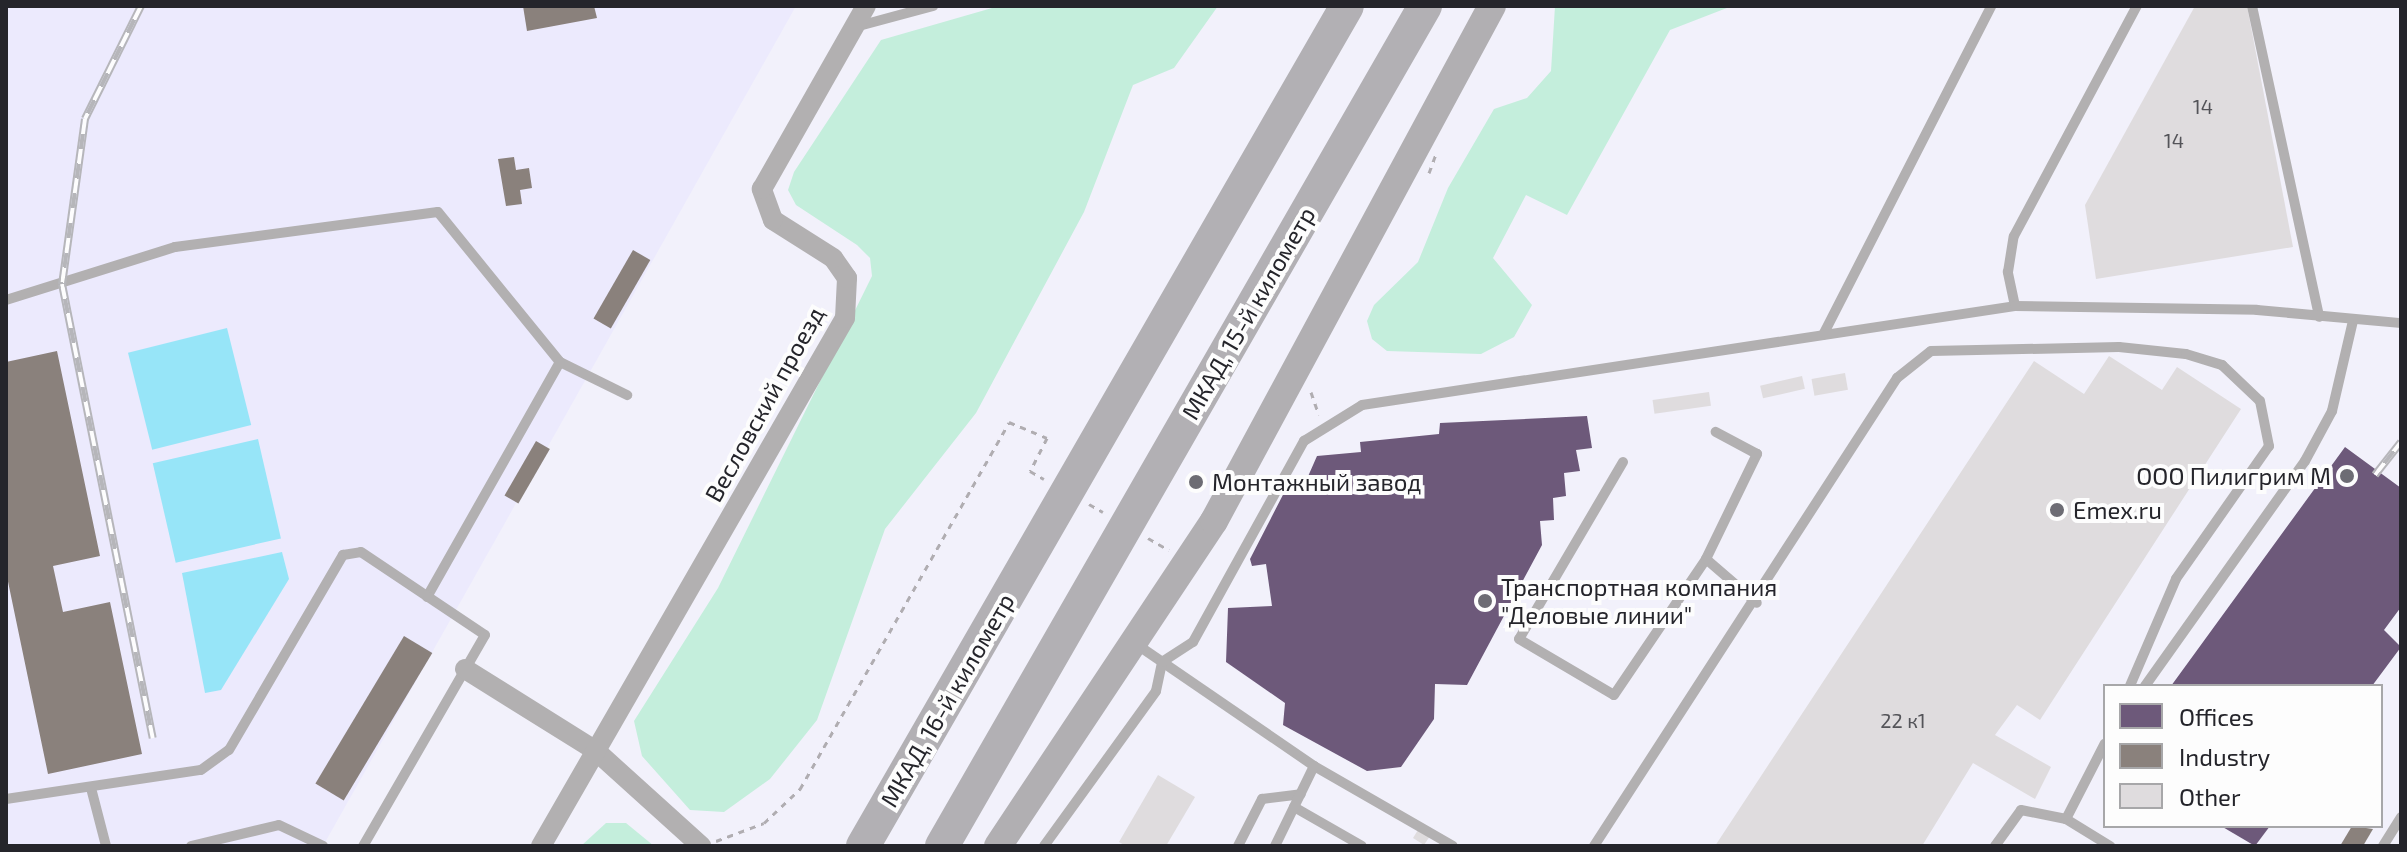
<!DOCTYPE html>
<html>
<head>
<meta charset="utf-8">
<style>
	body { margin:0 }
	#map { position:relative; width:2407px; height:852px; overflow:hidden; background:#f2f1fb; font-family:"Exo 2",sans-serif }
	div>[style] { position:absolute }
	[style*='--x'] { left:calc(var(--x)*1px); top:calc(var(--y)*1px); width:calc(var(--w)*1px); rotate:calc(var(--a)*1deg) }
	.built>* { inset:0; background:#eceafd }
	.green>* { inset:0; background:#c4eedc }
	.water>* { inset:0; background:#97e5f8; transform-origin:0 0 }
	.offices>* { inset:0; background:#6d597a }
	.industry>* { inset:0; background:#8a817c; transform-origin:0 0 }
	.building>* { inset:0; background:#dfdcde; transform-origin:0 0 }
	.path>* { height:3px; margin-top:-1.5px; transform-origin:0; background:repeating-linear-gradient(90deg,#b0adb1 0 6px,transparent 0 12px) }
	.service>* { height:10px; margin:-5px; padding:0 5px; transform-origin:5px; border-radius:5px; background:#b2b0b1 }
	.minor>* { height:20px; margin:-10px; padding:0 10px; transform-origin:10px; border-radius:10px; background:#b2b0b1 }
	.secondary>* { height:28px; margin:-14px; padding:0 14px; transform-origin:14px; border-radius:14px; background:#b1afb2 }
	.trunk>* { height:34px; margin:-17px; padding:0 17px; transform-origin:17px; border-radius:17px; background:#b2b0b4 }
	.rail>* { height:8px; margin-top:-4px; transform-origin:0; background:repeating-linear-gradient(90deg,#fdfdfd 0 15px,#b6b6ba 0 30px); box-sizing:border-box; border-block:2px solid #b6b6ba }
	.dots>* { width:22px; height:22px; translate:-50% -50%; box-sizing:border-box; border:4px solid #fdfdfd; border-radius:50% }
	span { translate:-50% -50%; white-space:nowrap; text-align:center; line-height:1.15; -webkit-text-stroke:8px #fdfdfd; paint-order:stroke }
	.number-label { font-size:20px; color:#545459 }
	.number-label span { -webkit-text-stroke-width:0 }
	.street-label { font-size:24px; color:#25252b }
	.poi-label { font-size:24px; color:#25252b }
	.right { translate:-100% -50%; text-align:right }
	.left { translate:0 -50%; text-align:left }
	.frame { position:absolute; inset:0; border:8px solid #25252b; pointer-events:none }
	.legend { position:absolute; left:2103px; top:684px; width:280px; height:144px; box-sizing:border-box; background:#fdfdfd; border:2px solid #a7a7a9; margin:0; padding:10px 14px; list-style:none; font-size:24px; color:#25252b }
	.legend li { display:flex; align-items:center; gap:16px; height:40px }
	.legend b { width:40px; border:2px solid #a7a7a9 }
</style>
</head>
<body>
<div id="map">
	<div class="built">
		<i style="clip-path:polygon(6px 6px,796px 6px,323px 846px,6px 846px)"></i>
	</div>
	<div class="green">
		<i style="clip-path:polygon(999px 6px,1218px 6px,1174px 68px,1133px 85px,1084px 212px,976px 413px,885px 529px,817px 720px,770px 779px,724px 812px,690px 810px,642px 756px,634px 721px,718px 588px,872px 276px,870px 258px,857px 245px,796px 205px,788px 190px,794px 172px,881px 40px)"></i>
		<i style="clip-path:polygon(1555px 6px,1732px 6px,1670px 30px,1567px 215px,1526px 195px,1493px 258px,1532px 305px,1514px 337px,1481px 354px,1387px 351px,1372px 339px,1367px 321px,1374px 305px,1418px 262px,1448px 188px,1494px 109px,1527px 98px,1551px 71px)"></i>
		<i style="clip-path:polygon(606px 823px,626px 823px,654px 846px,581px 846px)"></i>
	</div>
	<div class="water">
		<i style="left:227px;top:328px;width:100px;height:102px;rotate:76deg"></i>
		<i style="left:258px;top:439px;width:102px;height:108px;rotate:77deg"></i>
		<i style="clip-path:polygon(282px 552px,289px 579px,221px 690px,205px 693px,182px 573px)"></i>
	</div>
	<div class="offices">
		<i style="clip-path:polygon(1587px 416px,1592px 448px,1576px 450px,1580px 471px,1564px 473px,1566px 496px,1553px 498px,1554px 520px,1540px 521px,1542px 545px,1467px 685px,1435px 684px,1434px 719px,1401px 767px,1367px 771px,1283px 725px,1285px 703px,1226px 662px,1228px 608px,1272px 606px,1266px 564px,1252px 566px,1250px 559px,1288px 485px,1306px 481px,1317px 456px,1361px 452px,1360px 442px,1439px 434px,1440px 423px)"></i>
		<i style="clip-path:polygon(2345px 447px,2401px 488px,2401px 607px,2384px 630px,2401px 647px,2372px 686px,2171px 686px)"></i>
		<i style="clip-path:polygon(2221px 826px,2270px 826px,2255px 846px)"></i>
	</div>
	<div class="industry">
		<i style="clip-path:polygon(523px 6px,594px 6px,597px 18px,527px 31px)"></i>
		<i style="clip-path:polygon(514px 157px,516px 170px,529px 168px,532px 188px,520px 190px,522px 204px,506px 206px,498px 159px)"></i>
		<i style="left:633px;top:250px;width:20px;height:79px;rotate:30deg"></i>
		<i style="clip-path:polygon(57px 351px,100px 556px,53px 566px,63px 612px,110px 602px,142px 754px,48px 774px,6px 572px,6px 362px)"></i>
		<i style="left:536px;top:441px;width:16px;height:63px;rotate:30deg"></i>
		<i style="left:404px;top:636px;width:33px;height:172px;rotate:31deg"></i>
		<i style="clip-path:polygon(2352px 826px,2373px 829px,2363px 846px,2340px 846px)"></i>
	</div>
	<div class="building">
		<i style="clip-path:polygon(2195px 6px,2247px 6px,2293px 247px,2096px 279px,2085px 205px)"></i>
		<i style="clip-path:polygon(2109px 356px,2162px 390px,2177px 367px,2241px 409px,2040px 720px,2017px 705px,1995px 735px,2051px 767px,2035px 799px,1973px 763px,1922px 846px,1715px 846px,2034px 361px,2084px 394px)"></i>
		<i style="left:1845px;top:373px;width:17px;height:34px;rotate:80deg"></i>
		<i style="left:1802px;top:376px;width:13px;height:43px;rotate:77deg"></i>
		<i style="left:1709px;top:392px;width:14px;height:57px;rotate:82deg"></i>
		<i style="clip-path:polygon(1158px 775px,1195px 797px,1166px 846px,1126px 846px,1119px 842px)"></i>
		<i style="clip-path:polygon(1418px 830px,1430px 836px,1424px 845px,1413px 838px)"></i>
	</div>
	<div class="path">
		<i style="--x:1429;--y:173;--w:20;--a:-70"></i>
		<i style="--x:1311;--y:392;--w:24;--a:71"></i>
		<i style="--x:1089;--y:504;--w:16;--a:30"></i>
		<i style="--x:1148;--y:538;--w:24;--a:30"></i>
		<i style="--x:716;--y:841;--w:51;--a:-20.6"></i>
		<i style="--x:764;--y:823;--w:50;--a:-43.4"></i>
		<i style="--x:800;--y:789;--w:422;--a:-60.3"></i>
		<i style="--x:1009;--y:422;--w:41;--a:22.8"></i>
		<i style="--x:1047;--y:438;--w:37;--a:117"></i>
		<i style="--x:1030;--y:471;--w:16;--a:30"></i>
	</div>
	<div class="service">
		<i style="--x:2252;--y:6;--w:318;--a:77.8"></i>
		<i style="--x:855;--y:27;--w:81;--a:-15.1"></i>
		<i style="--x:6;--y:300;--w:177;--a:-17.4"></i>
		<i style="--x:175;--y:247;--w:265;--a:-7.6"></i>
		<i style="--x:438;--y:212;--w:193;--a:50.9"></i>
		<i style="--x:560;--y:362;--w:75;--a:26.2"></i>
		<i style="--x:2015;--y:306;--w:35;--a:-102"></i>
		<i style="--x:2008;--y:272;--w:36;--a:-81"></i>
		<i style="--x:2014;--y:236;--w:261;--a:-61.9"></i>
		<i style="--x:1823;--y:335;--w:369;--a:-62.9"></i>
		<i style="--x:1623;--y:462;--w:205;--a:120.4"></i>
		<i style="--x:1519;--y:639;--w:110;--a:30.5"></i>
		<i style="--x:1614;--y:695;--w:164;--a:-55.9"></i>
		<i style="--x:1706;--y:559;--w:67;--a:40.8"></i>
		<i style="--x:1706;--y:559;--w:117;--a:-64.1"></i>
		<i style="--x:1757;--y:454;--w:47;--a:-151.8"></i>
		<i style="--x:427;--y:597;--w:270;--a:-60.5"></i>
		<i style="--x:1136;--y:644;--w:216;--a:34.4"></i>
		<i style="--x:1314;--y:766;--w:160;--a:29.9"></i>
		<i style="--x:2145;--y:686;--w:276;--a:-54.6"></i>
		<i style="--x:2305;--y:461;--w:57;--a:-61.6"></i>
		<i style="--x:2332;--y:411;--w:92;--a:-76.9"></i>
		<i style="--x:91;--y:788;--w:60;--a:75.5"></i>
		<i style="--x:6;--y:799;--w:197;--a:-8.5"></i>
		<i style="--x:201;--y:770;--w:34;--a:-36"></i>
		<i style="--x:229;--y:750;--w:226;--a:-59.7"></i>
		<i style="--x:343;--y:555;--w:18;--a:-9"></i>
		<i style="--x:361;--y:552;--w:149;--a:33.8"></i>
		<i style="--x:485;--y:635;--w:244;--a:120"></i>
		<i style="--x:1294;--y:807;--w:78;--a:29.8"></i>
		<i style="--x:2066;--y:819;--w:85;--a:-62.8"></i>
		<i style="--x:191;--y:846;--w:90;--a:-13.4"></i>
		<i style="--x:279;--y:825;--w:49;--a:25.5"></i>
		<i style="--x:1044;--y:846;--w:191;--a:-54.1"></i>
		<i style="--x:1156;--y:691;--w:30;--a:-78"></i>
		<i style="--x:1162;--y:662;--w:37;--a:-33"></i>
		<i style="--x:1193;--y:642;--w:230;--a:-61.1"></i>
		<i style="--x:1304;--y:441;--w:68;--a:-31.8"></i>
		<i style="--x:1362;--y:405;--w:660;--a:-8.62"></i>
		<i style="--x:2015;--y:306;--w:242;--a:0.9"></i>
		<i style="--x:2257;--y:310;--w:145;--a:5.2"></i>
		<i style="--x:1238;--y:846;--w:53;--a:-62.9"></i>
		<i style="--x:1262;--y:799;--w:39;--a:-7"></i>
		<i style="--x:1275;--y:846;--w:89;--a:-64"></i>
		<i style="--x:1594;--y:846;--w:558;--a:-57.08"></i>
		<i style="--x:1897;--y:378;--w:43;--a:-38.5"></i>
		<i style="--x:1931;--y:351;--w:188;--a:-1.2"></i>
		<i style="--x:2119;--y:347;--w:67;--a:6"></i>
		<i style="--x:2186;--y:354;--w:38;--a:17"></i>
		<i style="--x:2222;--y:365;--w:52;--a:43.5"></i>
		<i style="--x:2260;--y:401;--w:46;--a:78.7"></i>
		<i style="--x:2269;--y:446;--w:162;--a:125"></i>
		<i style="--x:2176;--y:579;--w:116;--a:113.3"></i>
		<i style="--x:1995;--y:846;--w:44;--a:-54.2"></i>
		<i style="--x:2021;--y:810;--w:46;--a:11.3"></i>
		<i style="--x:2066;--y:819;--w:52;--a:31.5"></i>
		<i style="--x:2383;--y:846;--w:34;--a:-58"></i>
	</div>
	<div class="minor">
		<i style="--x:465;--y:669;--w:155;--a:32"></i>
		<i style="--x:596;--y:751;--w:142;--a:42.1"></i>
		<i style="--x:541;--y:846;--w:609;--a:-60.07"></i>
		<i style="--x:845;--y:318;--w:40;--a:-87.1"></i>
		<i style="--x:847;--y:278;--w:24;--a:-125"></i>
		<i style="--x:833;--y:258;--w:71;--a:-147.7"></i>
		<i style="--x:773;--y:220;--w:33;--a:-110"></i>
		<i style="--x:762;--y:189;--w:210;--a:-60.4"></i>
	</div>
	<div class="secondary">
		<i style="--x:998;--y:846;--w:390;--a:-56.4"></i>
		<i style="--x:1214;--y:521;--w:585;--a:-61.64"></i>
	</div>
	<div class="trunk">
		<i style="--x:863;--y:846;--w:969;--a:-60.05"></i>
		<i style="--x:942;--y:846;--w:969;--a:-60.1"></i>
	</div>
	<div class="rail">
		<i style="--x:141;--y:6;--w:126;--a:116.4"></i>
		<i style="--x:85;--y:119;--w:167;--a:97.9"></i>
		<i style="--x:62;--y:284;--w:463;--a:78.7"></i>
		<i style="--x:2375;--y:475;--w:42;--a:-51.8"></i>
	</div>
	<div class="dots">
		<i style="left:2347px;top:476px;background:#6d6c74"></i>
		<i style="left:1196px;top:482px;background:#6d6c74"></i>
		<i style="left:2057px;top:510px;background:#6d6c74"></i>
		<i style="left:1485px;top:601px;background:#6d6c74"></i>
	</div>
	<div class="number-label">
		<span style="left:2203px;top:106px">14</span>
		<span style="left:2174px;top:140px">14</span>
		<span style="left:1903px;top:720px">22 к1</span>
	</div>
	<div class="street-label">
		<span style="left:1248px;top:313px;rotate:-60deg">МКАД, 15-й километр</span>
		<span style="left:764px;top:404px;rotate:-61deg">Весловский проезд</span>
		<span style="left:947px;top:700px;rotate:-60deg">МКАД, 16-й километр</span>
	</div>
	<div class="poi-label">
		<span class="right" style="left:2331px;top:476px">ООО Пилигрим М</span>
		<span class="left" style="left:1212px;top:482px">Монтажный завод</span>
		<span class="left" style="left:2073px;top:510px">Emex.ru</span>
		<span class="left" style="left:1501px;top:601px">Транспортная компания<br>"Деловые линии"</span>
	</div>
	<div class="frame"></div>
	<ul class="legend">
	<li><b style="height:22px;background:#6d597a"></b>Offices</li>
	<li><b style="height:22px;background:#8a817c"></b>Industry</li>
	<li><b style="height:22px;background:#dfdcde"></b>Other</li>
	</ul>
</div>
</body>
</html>
